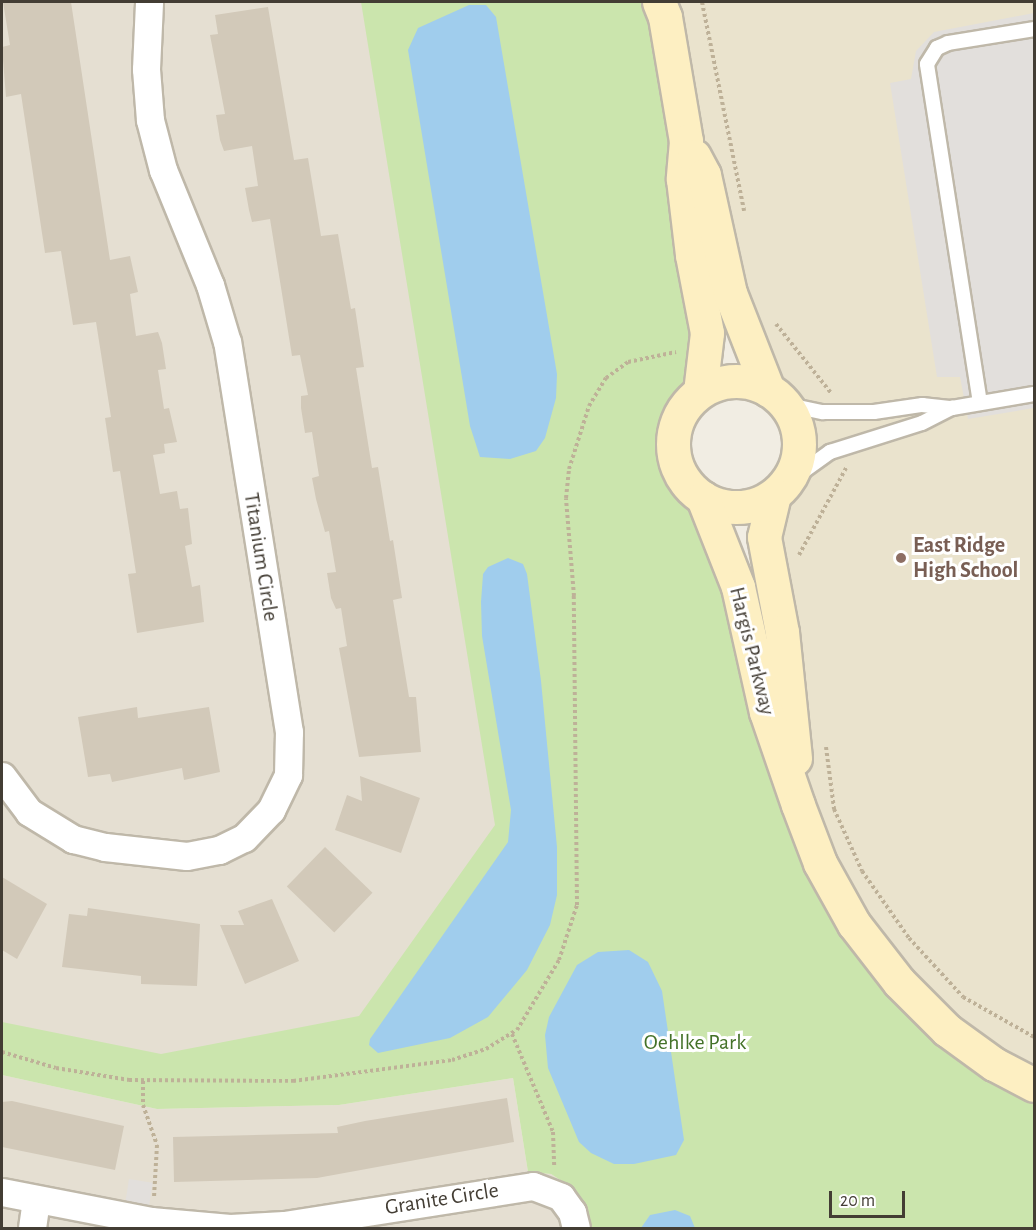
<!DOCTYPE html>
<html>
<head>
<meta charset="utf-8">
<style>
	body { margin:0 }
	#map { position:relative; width:1036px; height:1230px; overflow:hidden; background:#f1ede3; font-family:"Alegreya Sans",sans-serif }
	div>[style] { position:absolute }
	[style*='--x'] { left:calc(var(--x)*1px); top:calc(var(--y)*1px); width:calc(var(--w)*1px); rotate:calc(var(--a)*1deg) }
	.residential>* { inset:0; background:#e5dfd2 }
	.education>* { inset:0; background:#eae3cd }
	.green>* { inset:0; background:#cbe5ad }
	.parking>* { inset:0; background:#e2dfdc; transform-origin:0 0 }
	.water>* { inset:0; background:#a0cded }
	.building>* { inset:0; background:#d2c9b9; transform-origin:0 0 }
	.path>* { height:4px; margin-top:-2px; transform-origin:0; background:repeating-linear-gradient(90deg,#beb198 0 3px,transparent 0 6px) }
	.roads { filter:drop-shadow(2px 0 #bfb8a9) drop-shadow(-2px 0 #bfb8a9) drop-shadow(0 2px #bfb8a9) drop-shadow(0 -2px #bfb8a9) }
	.lane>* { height:14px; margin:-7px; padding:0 7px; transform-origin:7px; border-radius:7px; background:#fff }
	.street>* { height:27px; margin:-13.5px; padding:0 13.5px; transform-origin:13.5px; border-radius:13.5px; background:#fff }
	.secondary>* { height:33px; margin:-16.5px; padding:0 16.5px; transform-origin:16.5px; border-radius:16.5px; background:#fdefc2 }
	.secondary>.ring { margin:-16.5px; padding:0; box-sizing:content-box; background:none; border:33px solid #fdefc2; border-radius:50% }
	.dots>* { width:16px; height:16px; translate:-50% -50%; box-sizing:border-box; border:3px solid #fff; border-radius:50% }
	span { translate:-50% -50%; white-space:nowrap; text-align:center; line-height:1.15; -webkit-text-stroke:6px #fff; paint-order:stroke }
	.education-label { font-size:22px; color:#785e54; font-weight:700 }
	.left { translate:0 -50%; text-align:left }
	.street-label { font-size:22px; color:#433d34 }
	.park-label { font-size:22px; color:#447229 }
	.frame { position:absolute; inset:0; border:3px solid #433d34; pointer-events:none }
	.scale { position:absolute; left:829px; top:1191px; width:76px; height:27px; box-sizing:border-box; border:3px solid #433d34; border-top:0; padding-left:8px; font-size:18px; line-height:21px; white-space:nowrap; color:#433d34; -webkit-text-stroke:4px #fff; paint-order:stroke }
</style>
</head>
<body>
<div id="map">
	<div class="residential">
		<i style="clip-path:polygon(2px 2px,362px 2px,498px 827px,363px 1019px,167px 1056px,2px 1023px)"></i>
		<i style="clip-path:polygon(2px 1075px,157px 1109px,339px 1105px,513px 1078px,528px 1172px,551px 1174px,571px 1187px,584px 1204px,591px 1227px,613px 1225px,614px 1228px,2px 1228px)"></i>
	</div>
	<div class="education">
		<i style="clip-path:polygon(668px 2px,1034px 2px,1034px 1085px,899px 982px,798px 805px,771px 579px,799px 441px,794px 419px,748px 342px)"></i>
	</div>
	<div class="green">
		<i style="clip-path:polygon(361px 2px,649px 2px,694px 306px,685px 386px,664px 431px,668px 465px,709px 538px,801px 857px,1034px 1101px,1034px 1228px,591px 1227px,584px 1204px,571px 1187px,551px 1174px,528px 1172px,513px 1078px,339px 1105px,157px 1109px,2px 1075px,2px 1022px,161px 1054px,359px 1016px,495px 825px)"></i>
	</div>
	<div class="parking">
		<i style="clip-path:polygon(1034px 13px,1034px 408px,968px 419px,960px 377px,937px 377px,890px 83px,911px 79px,916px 51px,934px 32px)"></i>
		<i style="left:129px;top:1179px;width:24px;height:25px;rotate:9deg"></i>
	</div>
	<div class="water">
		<i style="clip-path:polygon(469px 5px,486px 5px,496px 17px,557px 374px,556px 398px,545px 438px,536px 451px,510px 459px,480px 457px,470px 426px,408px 50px,418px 28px)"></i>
		<i style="clip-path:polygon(508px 558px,523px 564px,527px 574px,541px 681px,557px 847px,557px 895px,550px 925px,527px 970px,488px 1017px,450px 1038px,378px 1053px,369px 1045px,370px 1039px,508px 842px,511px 810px,482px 636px,481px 602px,483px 574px,488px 567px)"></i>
		<i style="clip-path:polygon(629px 950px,648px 962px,662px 991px,684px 1140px,676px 1155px,634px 1164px,614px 1164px,591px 1153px,579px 1142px,548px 1068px,545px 1035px,549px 1017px,577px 965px,598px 952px)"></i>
		<i style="clip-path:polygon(675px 1210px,690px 1216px,695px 1228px,641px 1228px,650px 1215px)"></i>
	</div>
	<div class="building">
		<i style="clip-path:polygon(3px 2px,71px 2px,110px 260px,130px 256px,138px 292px,130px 294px,136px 336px,158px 332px,162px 343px,166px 369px,158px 370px,164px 409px,169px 408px,177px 442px,164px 444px,165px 453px,153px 455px,160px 494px,177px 491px,180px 509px,188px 508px,192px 544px,185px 546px,192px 587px,200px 585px,204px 622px,137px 633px,128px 574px,136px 573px,120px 471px,113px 472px,105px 418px,111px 417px,96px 322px,73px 325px,61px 251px,45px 253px,21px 94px,6px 97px,2px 47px,10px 45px)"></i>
		<i style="clip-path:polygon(268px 7px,294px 160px,308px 158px,321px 236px,338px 234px,351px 309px,355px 308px,364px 367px,356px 368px,372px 468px,378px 467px,390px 541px,393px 540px,402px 598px,393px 600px,409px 697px,416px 697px,421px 752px,359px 757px,339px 648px,347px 646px,341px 608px,336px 609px,331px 598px,327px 573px,336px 572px,329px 531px,325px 532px,316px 499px,312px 478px,319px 476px,312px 432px,305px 433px,301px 408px,301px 396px,308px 395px,300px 355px,292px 356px,270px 219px,252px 222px,249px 210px,245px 188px,258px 186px,252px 146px,224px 151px,220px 140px,216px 115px,225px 114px,210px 35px,218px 34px,215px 15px)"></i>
		<i style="clip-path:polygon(137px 707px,138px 718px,209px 707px,220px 772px,184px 780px,182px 768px,112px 782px,110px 774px,88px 777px,78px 717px)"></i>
		<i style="clip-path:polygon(360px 776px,420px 798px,401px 853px,335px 830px,347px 795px,362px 801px)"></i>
		<i style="left:325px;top:847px;width:66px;height:55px;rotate:44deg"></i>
		<i style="clip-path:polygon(2px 877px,47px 904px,17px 959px,2px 950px)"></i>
		<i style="clip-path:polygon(272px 899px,299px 961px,245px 984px,220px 925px,244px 925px,238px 911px)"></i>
		<i style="clip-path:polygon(88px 908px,200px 924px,197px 986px,141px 984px,141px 976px,62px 967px,69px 914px,87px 916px)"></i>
		<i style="clip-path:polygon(507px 1098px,514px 1142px,317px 1178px,174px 1182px,173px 1137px,338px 1133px,337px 1127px,365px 1121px)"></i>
		<i style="clip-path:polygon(12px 1101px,124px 1126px,115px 1170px,2px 1147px,2px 1102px)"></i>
	</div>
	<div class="path">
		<i style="--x:702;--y:2;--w:213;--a:78.6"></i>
		<i style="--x:776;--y:324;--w:88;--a:51.4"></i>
		<i style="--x:799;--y:555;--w:99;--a:-61.6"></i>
		<i style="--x:826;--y:747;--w:63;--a:82.6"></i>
		<i style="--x:834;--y:809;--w:68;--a:65.7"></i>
		<i style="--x:862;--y:871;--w:82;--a:55"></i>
		<i style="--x:909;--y:938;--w:80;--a:47.5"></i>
		<i style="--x:963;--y:997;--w:81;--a:29.4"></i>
		<i style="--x:512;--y:1034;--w:106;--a:67.3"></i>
		<i style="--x:553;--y:1132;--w:36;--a:88"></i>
		<i style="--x:2;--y:1052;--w:56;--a:16.5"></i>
		<i style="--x:56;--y:1068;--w:74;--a:9.3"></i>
		<i style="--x:129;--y:1080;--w:164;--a:0.3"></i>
		<i style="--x:293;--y:1081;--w:160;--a:-7.5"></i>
		<i style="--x:452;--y:1060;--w:36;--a:-18"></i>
		<i style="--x:486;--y:1049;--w:36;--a:-32"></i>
		<i style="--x:517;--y:1030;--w:82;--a:-59"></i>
		<i style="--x:559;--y:960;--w:58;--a:-71.9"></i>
		<i style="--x:577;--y:905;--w:309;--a:-90.6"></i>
		<i style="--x:574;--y:596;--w:98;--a:-94.7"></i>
		<i style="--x:566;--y:498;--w:29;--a:-84"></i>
		<i style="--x:569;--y:469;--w:66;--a:-72.4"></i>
		<i style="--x:589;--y:406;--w:33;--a:-59"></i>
		<i style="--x:606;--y:378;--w:27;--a:-36"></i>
		<i style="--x:628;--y:362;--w:49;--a:-11.8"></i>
		<i style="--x:143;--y:1081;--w:24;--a:90"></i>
		<i style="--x:143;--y:1105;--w:42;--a:70.7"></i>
		<i style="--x:157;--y:1145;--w:52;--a:93.3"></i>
	</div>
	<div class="roads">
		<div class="lane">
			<i style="--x:980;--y:403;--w:343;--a:-98.9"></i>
			<i style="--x:927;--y:64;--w:19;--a:-58"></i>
			<i style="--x:937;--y:48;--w:12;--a:-24"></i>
			<i style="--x:948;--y:43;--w:87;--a:-9.2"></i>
			<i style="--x:784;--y:404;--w:40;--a:12"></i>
			<i style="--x:823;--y:412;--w:51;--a:0"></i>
			<i style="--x:874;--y:412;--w:49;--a:-8.3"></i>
			<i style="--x:922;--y:405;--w:30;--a:6"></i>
			<i style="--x:952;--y:408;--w:83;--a:-9.7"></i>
			<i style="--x:784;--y:485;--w:57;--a:-35.7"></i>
			<i style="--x:830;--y:452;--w:96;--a:-17.5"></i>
			<i style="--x:922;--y:423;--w:34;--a:-27"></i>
		</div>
		<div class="street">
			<i style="--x:2;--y:776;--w:45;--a:53.1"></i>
			<i style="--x:29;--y:812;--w:52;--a:31.5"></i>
			<i style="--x:73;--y:839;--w:33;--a:14"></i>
			<i style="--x:105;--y:847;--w:82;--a:6.3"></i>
			<i style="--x:187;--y:856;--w:33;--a:-11"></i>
			<i style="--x:219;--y:850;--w:28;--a:-26"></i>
			<i style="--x:244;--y:838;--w:39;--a:-46"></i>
			<i style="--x:271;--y:810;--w:39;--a:-64"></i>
			<i style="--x:288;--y:775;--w:43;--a:-88.7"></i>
			<i style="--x:289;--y:732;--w:395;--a:-99"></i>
			<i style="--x:227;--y:342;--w:59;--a:-106.6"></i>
			<i style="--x:210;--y:285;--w:124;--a:-112.2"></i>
			<i style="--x:163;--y:170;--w:52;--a:-104.6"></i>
			<i style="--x:150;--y:120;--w:51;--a:-94.5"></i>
			<i style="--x:146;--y:69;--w:67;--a:-87.4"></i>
			<i style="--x:2;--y:1192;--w:152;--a:11"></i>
			<i style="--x:151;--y:1221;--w:79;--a:5.1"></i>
			<i style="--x:230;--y:1228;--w:54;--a:-3.2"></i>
			<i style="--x:284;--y:1225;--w:252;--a:-8.9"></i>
			<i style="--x:533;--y:1186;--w:30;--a:21"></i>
			<i style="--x:561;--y:1197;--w:19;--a:54"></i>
			<i style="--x:572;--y:1212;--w:16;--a:76"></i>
			<i style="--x:32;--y:1228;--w:29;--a:-82"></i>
		</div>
		<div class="secondary">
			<i style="--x:659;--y:2;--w:16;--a:68"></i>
			<i style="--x:665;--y:17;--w:126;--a:80.4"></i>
			<i style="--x:686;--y:141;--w:38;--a:95"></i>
			<i style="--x:683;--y:179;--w:77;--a:83.2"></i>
			<i style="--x:692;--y:255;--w:79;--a:79.1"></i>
			<i style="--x:707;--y:333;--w:59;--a:96.8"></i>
			<i style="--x:694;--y:156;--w:21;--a:62"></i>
			<i style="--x:704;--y:175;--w:121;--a:77.6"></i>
			<i style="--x:730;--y:293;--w:104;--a:68.6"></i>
			<i class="ring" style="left:673px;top:381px;width:93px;height:93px"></i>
			<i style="--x:774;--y:495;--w:43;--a:103.4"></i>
			<i style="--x:764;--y:537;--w:97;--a:79.3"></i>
			<i style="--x:782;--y:632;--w:127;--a:84.1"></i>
			<i style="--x:703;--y:498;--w:96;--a:68.5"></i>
			<i style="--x:738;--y:587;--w:128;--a:77.4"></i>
			<i style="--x:766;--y:712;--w:98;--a:71"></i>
			<i style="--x:798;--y:805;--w:62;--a:69.2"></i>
			<i style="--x:820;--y:863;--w:70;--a:60.9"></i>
			<i style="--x:854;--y:924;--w:73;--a:52.2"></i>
			<i style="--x:899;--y:982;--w:68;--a:45"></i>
			<i style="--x:947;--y:1030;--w:58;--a:35.9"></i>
			<i style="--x:994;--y:1064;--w:45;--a:27.7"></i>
		</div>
	</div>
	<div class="dots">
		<i style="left:901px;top:558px;background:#8d6e63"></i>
	</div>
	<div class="education-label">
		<span class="left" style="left:913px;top:558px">East Ridge<br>High School</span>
	</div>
	<div class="street-label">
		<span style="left:261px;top:557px;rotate:81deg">Titanium Circle</span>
		<span style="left:752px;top:651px;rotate:76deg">Hargis Parkway</span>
		<span style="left:442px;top:1199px;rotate:-9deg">Granite Circle</span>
	</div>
	<div class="park-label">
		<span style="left:695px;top:1043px">Oehlke Park</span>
	</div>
	<div class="frame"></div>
	<div class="scale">20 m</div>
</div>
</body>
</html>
